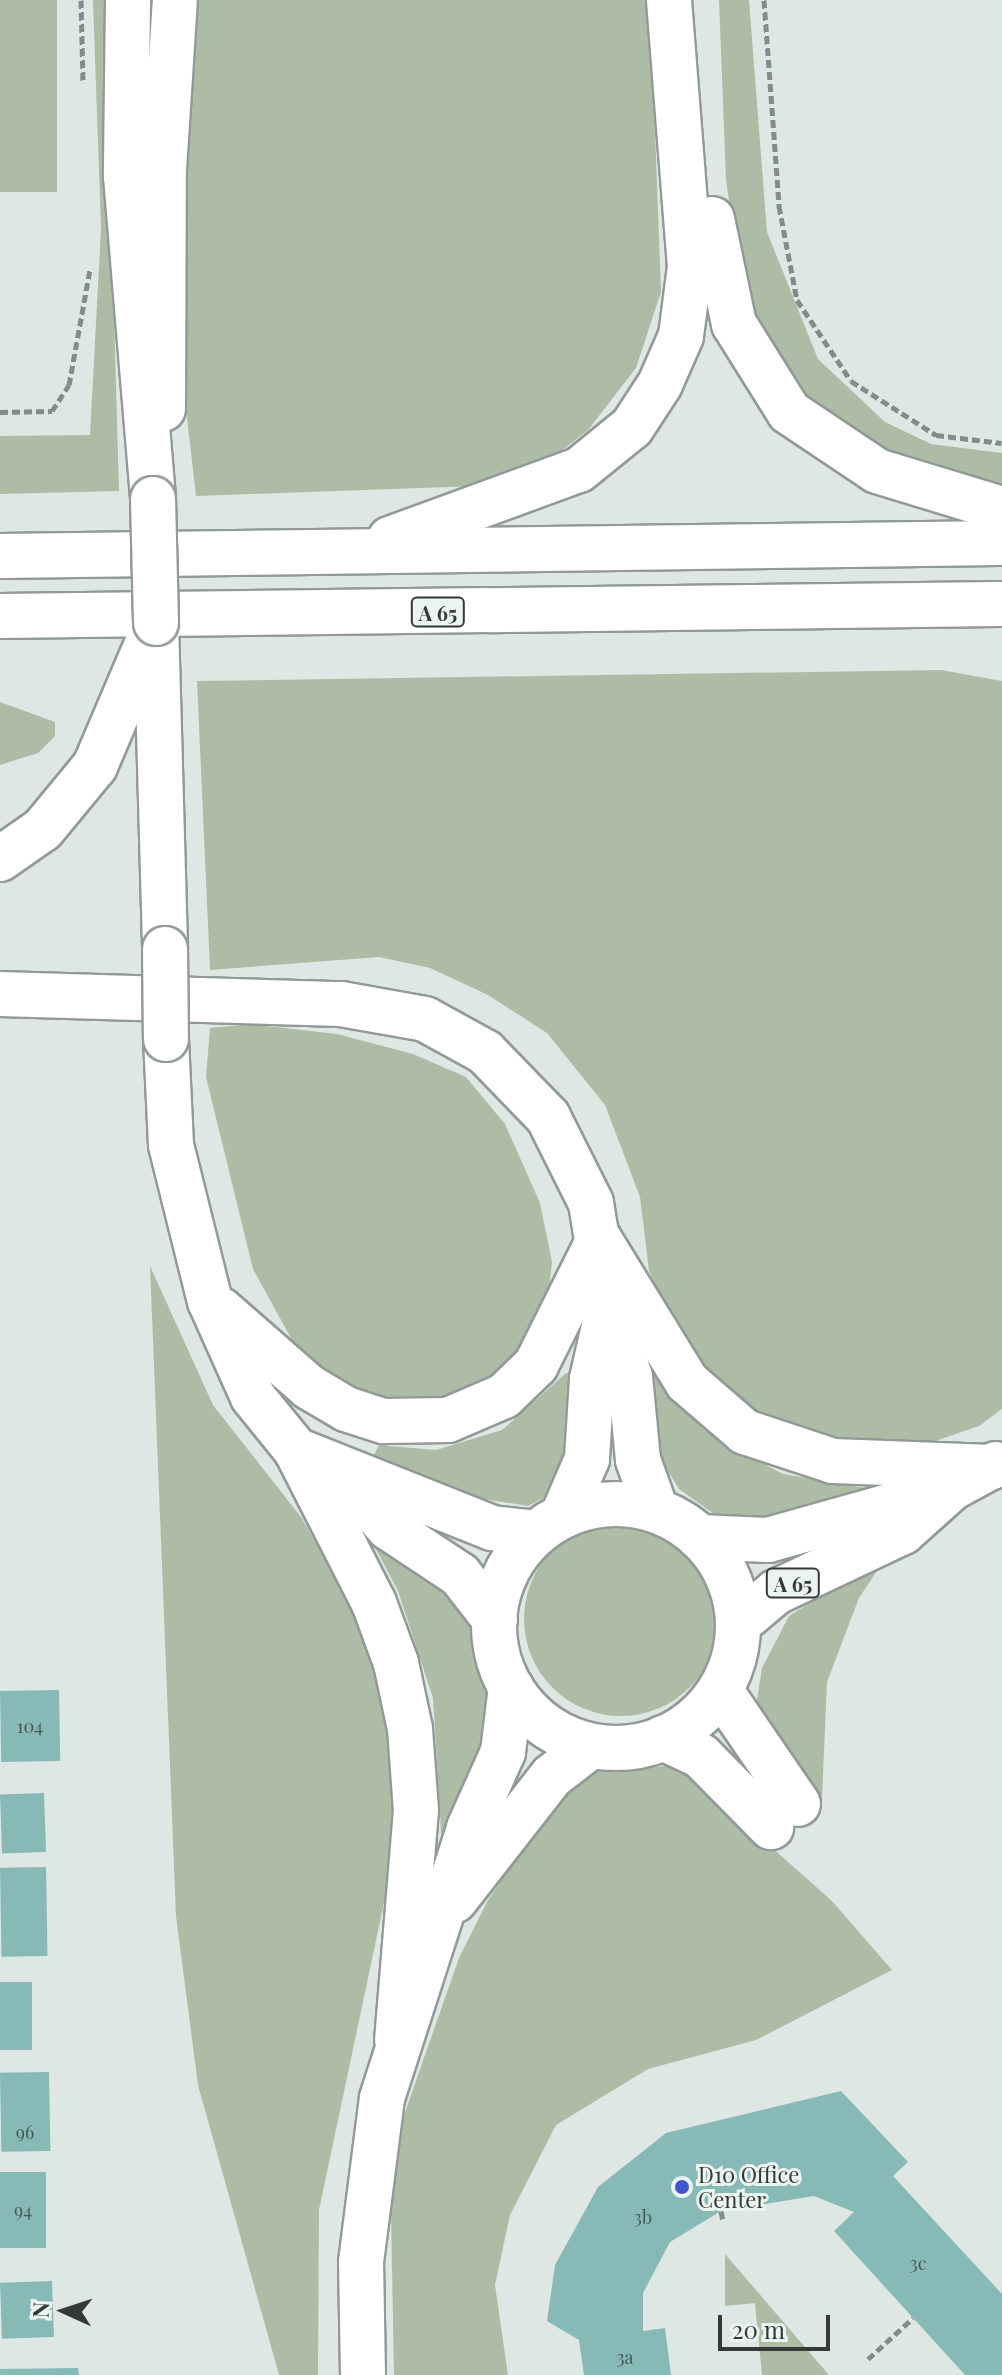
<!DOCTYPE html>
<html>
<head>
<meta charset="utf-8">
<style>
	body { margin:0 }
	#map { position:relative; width:1002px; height:2375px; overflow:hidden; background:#dee7e4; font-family:"Playfair Display",serif }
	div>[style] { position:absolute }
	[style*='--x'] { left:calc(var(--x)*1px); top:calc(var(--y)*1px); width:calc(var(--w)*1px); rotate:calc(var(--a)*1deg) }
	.green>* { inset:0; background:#adbda5; transform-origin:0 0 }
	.round { border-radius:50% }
	.building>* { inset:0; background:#87b9b7; transform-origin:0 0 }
	.path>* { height:5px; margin-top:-2.5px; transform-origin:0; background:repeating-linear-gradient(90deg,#858b89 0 8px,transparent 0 12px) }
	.roads { filter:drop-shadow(2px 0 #929a97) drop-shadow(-2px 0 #929a97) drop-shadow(0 2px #929a97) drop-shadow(0 -2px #929a97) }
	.minor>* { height:44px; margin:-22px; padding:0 22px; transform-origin:22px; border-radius:22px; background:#fff }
	.major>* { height:44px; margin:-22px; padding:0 22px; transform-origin:22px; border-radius:22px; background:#fff }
	.major>.ring { margin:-22px; padding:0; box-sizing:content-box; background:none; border:44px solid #fff; border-radius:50% }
	.highway>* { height:44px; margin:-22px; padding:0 22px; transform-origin:22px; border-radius:22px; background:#fff }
	.bridges { filter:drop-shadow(2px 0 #929a97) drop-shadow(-2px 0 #929a97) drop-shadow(0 2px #929a97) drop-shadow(0 -2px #929a97) }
	.major-bridge>* { height:44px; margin:-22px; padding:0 22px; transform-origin:22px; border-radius:22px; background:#fff }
	.dots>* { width:22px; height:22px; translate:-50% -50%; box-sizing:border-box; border:4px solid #ebf4f1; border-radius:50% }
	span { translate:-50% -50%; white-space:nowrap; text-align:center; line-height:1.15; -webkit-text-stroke:6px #ebf4f1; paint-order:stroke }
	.number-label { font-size:18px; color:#495856 }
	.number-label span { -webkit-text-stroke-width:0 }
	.shield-label span { padding:2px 6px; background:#ebf4f1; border:2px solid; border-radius:6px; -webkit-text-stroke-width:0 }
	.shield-label { font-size:20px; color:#343836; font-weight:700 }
	.poi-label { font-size:22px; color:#343836 }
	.left { translate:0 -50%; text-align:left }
	.north { position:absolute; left:24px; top:2271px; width:80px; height:80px; -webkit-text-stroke:6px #ebf4f1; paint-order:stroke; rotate:273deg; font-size:22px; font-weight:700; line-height:32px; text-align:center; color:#343836 }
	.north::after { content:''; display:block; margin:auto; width:28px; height:36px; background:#343836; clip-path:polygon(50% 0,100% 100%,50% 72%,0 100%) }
	.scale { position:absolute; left:718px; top:2315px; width:112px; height:36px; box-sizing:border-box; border:4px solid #343836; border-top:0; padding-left:10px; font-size:24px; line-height:28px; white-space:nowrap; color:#343836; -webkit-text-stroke:6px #ebf4f1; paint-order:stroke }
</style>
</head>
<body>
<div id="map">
	<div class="green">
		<i style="left:0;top:0;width:57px;height:192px"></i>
		<i style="clip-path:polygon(93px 0,105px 0,119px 491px,0 494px,0 436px,90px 435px,101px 229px)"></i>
		<i style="clip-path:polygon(197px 0,654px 0,666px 95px,654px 102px,661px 292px,636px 368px,588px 430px,555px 456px,477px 486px,196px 496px,186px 409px,181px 162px)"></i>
		<i style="clip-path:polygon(719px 0,749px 0,767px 232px,818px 359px,885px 422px,931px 444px,1002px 453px,1002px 483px,927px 469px,878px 445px,808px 397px,768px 342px,739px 270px,726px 180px)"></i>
		<i style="clip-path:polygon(941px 670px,1002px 681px,1002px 1409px,979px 1426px,924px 1445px,858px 1447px,763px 1425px,721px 1390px,678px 1331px,649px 1271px,640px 1197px,605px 1105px,547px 1033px,488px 995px,430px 968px,379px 957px,210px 970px,197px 681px)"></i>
		<i style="clip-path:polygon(0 702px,55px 722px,55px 736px,38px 753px,0 765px)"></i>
		<i style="clip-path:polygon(250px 1024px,337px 1034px,413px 1054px,466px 1077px,505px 1124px,540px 1203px,552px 1262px,546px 1315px,497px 1382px,405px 1411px,329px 1384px,292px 1340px,253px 1269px,206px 1077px,210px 1028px)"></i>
		<i style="clip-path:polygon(150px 1266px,213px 1405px,301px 1517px,350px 1601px,377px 1672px,394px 1788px,393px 1860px,319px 2210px,318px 2375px,279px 2375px,198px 2085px,176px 1916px)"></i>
		<i style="clip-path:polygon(653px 1365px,704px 1430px,741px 1452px,783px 1474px,877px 1490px,765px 1526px,714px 1514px,679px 1489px,660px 1458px)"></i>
		<i style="clip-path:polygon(566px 1373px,579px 1376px,575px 1463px,549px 1495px,528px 1506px,459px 1495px,374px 1455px,379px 1445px,436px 1450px,502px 1430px)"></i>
		<i class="round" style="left:524px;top:1522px;width:194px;height:194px"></i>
		<i style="clip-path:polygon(368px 1534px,444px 1579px,474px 1619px,498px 1714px,442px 1849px,433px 1698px,398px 1591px)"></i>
		<i style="clip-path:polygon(872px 1565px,877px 1571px,859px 1598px,827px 1682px,822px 1799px,763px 1720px,757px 1699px,762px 1668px,789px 1616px)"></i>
		<i style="clip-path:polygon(667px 1766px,686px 1771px,832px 1901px,892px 1970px,756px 2040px,648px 2069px,556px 2125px,510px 2215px,495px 2285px,508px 2375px,394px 2375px,391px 2214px,404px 2115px,459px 1958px,488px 1900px,559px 1797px,588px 1772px)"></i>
		<i style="clip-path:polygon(725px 2254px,829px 2375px,762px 2375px,755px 2303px,725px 2306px)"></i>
	</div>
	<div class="building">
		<i style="left:59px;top:1690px;width:71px;height:59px;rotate:89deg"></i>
		<i style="left:44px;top:1793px;width:59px;height:44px;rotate:88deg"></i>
		<i style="left:46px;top:1867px;width:89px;height:46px;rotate:89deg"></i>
		<i style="left:0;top:1982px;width:32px;height:68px"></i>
		<i style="left:49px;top:2072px;width:79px;height:49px;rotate:89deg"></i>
		<i style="clip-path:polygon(841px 2091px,908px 2162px,893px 2176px,1002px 2294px,1002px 2375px,965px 2375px,834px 2231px,854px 2212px,814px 2196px,721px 2211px,670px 2242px,643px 2293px,643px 2331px,665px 2328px,671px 2375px,584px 2375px,579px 2340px,547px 2321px,555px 2265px,598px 2187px,666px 2133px)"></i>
		<i style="left:0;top:2172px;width:46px;height:76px"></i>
		<i style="left:52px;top:2281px;width:56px;height:52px;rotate:88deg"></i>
		<i style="clip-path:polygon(78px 2368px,79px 2375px,0 2375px,0 2369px)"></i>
	</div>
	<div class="path">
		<i style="--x:81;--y:0;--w:83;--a:88.6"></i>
		<i style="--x:764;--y:0;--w:207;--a:85.8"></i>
		<i style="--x:779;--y:206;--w:96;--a:79.2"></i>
		<i style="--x:797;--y:300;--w:97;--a:56.3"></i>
		<i style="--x:851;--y:381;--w:101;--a:32.4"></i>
		<i style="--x:936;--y:435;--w:66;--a:6.9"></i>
		<i style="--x:0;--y:412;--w:52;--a:-1.1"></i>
		<i style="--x:52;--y:411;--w:31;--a:-57"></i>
		<i style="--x:69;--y:385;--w:118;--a:-79.7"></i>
		<i style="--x:721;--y:2211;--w:10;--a:79"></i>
		<i style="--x:868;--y:2359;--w:61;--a:-42.3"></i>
	</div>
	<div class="roads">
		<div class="minor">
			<i style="--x:0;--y:859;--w:52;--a:-34.9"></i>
			<i style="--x:43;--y:829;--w:82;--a:-50.5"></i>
			<i style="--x:95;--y:766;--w:155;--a:-66.9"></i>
			<i style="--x:0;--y:994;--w:341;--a:1.7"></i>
			<i style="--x:341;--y:1004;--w:85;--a:10.1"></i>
			<i style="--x:425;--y:1019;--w:68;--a:28.8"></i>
			<i style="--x:485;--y:1052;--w:91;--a:45.9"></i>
			<i style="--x:548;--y:1117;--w:96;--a:63.4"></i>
			<i style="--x:591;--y:1203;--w:106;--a:80.8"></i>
			<i style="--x:608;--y:1308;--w:72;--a:72.3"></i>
			<i style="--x:630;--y:1377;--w:83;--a:84.5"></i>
			<i style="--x:638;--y:1460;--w:53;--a:70.2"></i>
			<i style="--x:563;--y:1515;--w:61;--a:-66.8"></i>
			<i style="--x:587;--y:1459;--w:80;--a:-86.4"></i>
			<i style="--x:592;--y:1379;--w:72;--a:-77.1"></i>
			<i style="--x:720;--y:1690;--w:138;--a:55.6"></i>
			<i style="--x:663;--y:1738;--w:42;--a:25.3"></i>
			<i style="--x:701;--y:1756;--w:100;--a:45.4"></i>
		</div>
		<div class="major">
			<i style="--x:128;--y:0;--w:176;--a:90.7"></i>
			<i style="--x:126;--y:176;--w:324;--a:85.2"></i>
			<i style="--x:163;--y:409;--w:240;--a:-89.8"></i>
			<i style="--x:164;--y:169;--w:169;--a:-86.3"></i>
			<i style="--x:156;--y:623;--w:326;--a:88.4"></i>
			<i style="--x:166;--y:1039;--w:106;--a:87.3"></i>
			<i style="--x:171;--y:1145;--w:161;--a:76"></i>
			<i style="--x:210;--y:1301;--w:105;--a:65.9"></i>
			<i style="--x:253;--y:1397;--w:68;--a:50.9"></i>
			<i style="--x:296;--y:1450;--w:172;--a:63"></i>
			<i style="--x:374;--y:1603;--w:64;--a:69.9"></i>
			<i style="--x:396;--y:1663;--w:67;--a:78"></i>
			<i style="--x:410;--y:1729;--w:81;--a:85.8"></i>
			<i style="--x:416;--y:1810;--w:231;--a:94.7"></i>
			<i style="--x:221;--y:1310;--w:117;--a:41.2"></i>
			<i style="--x:309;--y:1387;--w:43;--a:30.7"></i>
			<i style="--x:346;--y:1409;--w:40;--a:18"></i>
			<i style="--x:384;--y:1421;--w:64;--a:-0.9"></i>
			<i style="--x:448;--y:1420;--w:61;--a:-23.2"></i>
			<i style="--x:504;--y:1396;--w:45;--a:-44.1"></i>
			<i style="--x:536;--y:1365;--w:141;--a:-63.4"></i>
			<i style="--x:296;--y:1450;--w:211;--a:21.7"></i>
			<i style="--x:492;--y:1528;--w:44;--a:6.5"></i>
			<i style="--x:341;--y:1474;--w:72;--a:48.4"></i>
			<i style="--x:389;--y:1528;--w:85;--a:33.5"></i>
			<i style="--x:460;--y:1575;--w:57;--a:52.1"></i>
			<i class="ring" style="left:494px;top:1504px;width:200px;height:200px"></i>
			<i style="--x:455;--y:1900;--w:157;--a:-52"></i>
			<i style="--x:552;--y:1776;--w:49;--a:-37.6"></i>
			<i style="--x:363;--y:2375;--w:113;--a:-91"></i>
			<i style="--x:361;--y:2262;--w:165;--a:-82.7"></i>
			<i style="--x:382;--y:2098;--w:284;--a:-72.1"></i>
			<i style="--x:469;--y:1828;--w:83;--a:-65.9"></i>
			<i style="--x:503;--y:1752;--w:65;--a:-83"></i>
		</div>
		<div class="highway">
			<i style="--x:712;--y:219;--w:107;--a:78.2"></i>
			<i style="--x:734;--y:324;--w:104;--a:58"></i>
			<i style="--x:789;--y:412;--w:106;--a:33.8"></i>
			<i style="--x:877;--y:471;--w:131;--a:16.9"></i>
			<i style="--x:390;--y:539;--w:201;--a:-20.1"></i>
			<i style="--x:579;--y:470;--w:68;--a:-39.1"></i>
			<i style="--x:632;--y:427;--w:51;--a:-56.9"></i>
			<i style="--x:660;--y:384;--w:52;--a:-66.4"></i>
			<i style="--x:681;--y:336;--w:70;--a:-82.6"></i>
			<i style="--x:690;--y:267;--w:268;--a:-94.5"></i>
			<i style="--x:0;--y:556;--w:1002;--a:-0.74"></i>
			<i style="--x:0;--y:616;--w:1002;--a:-0.69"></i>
			<i style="--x:599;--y:1239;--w:168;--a:58.4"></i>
			<i style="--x:687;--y:1382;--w:77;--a:40.8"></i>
			<i style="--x:745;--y:1432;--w:93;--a:18.2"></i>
			<i style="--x:833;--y:1461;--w:159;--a:2.2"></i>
			<i style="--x:699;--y:1537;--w:69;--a:2.5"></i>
			<i style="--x:768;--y:1540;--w:189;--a:-15.7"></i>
			<i style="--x:738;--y:1624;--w:50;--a:-40.1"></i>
			<i style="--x:776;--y:1592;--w:140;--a:-25.3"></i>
			<i style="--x:903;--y:1532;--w:66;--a:-41.9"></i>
			<i style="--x:952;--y:1488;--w:50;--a:-28.6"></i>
		</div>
	</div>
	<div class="bridges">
		<div class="major-bridge">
			<i style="--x:153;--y:499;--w:124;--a:88.6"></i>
			<i style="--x:165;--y:949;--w:90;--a:89.4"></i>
		</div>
	</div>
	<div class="dots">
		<i style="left:682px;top:2187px;background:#4157cb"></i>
	</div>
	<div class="number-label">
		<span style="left:30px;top:1726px">104</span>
		<span style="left:25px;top:2132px">96</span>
		<span style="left:23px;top:2210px">94</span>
		<span style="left:643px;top:2217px">3b</span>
		<span style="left:918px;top:2263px">3c</span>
		<span style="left:625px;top:2357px">3a</span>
	</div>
	<div class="shield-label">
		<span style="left:438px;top:612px">A 65</span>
		<span style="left:793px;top:1583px">A 65</span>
	</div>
	<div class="poi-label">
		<span class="left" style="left:698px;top:2187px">D10 Office<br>Center</span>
	</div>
	<div class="north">N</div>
	<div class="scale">20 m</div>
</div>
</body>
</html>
